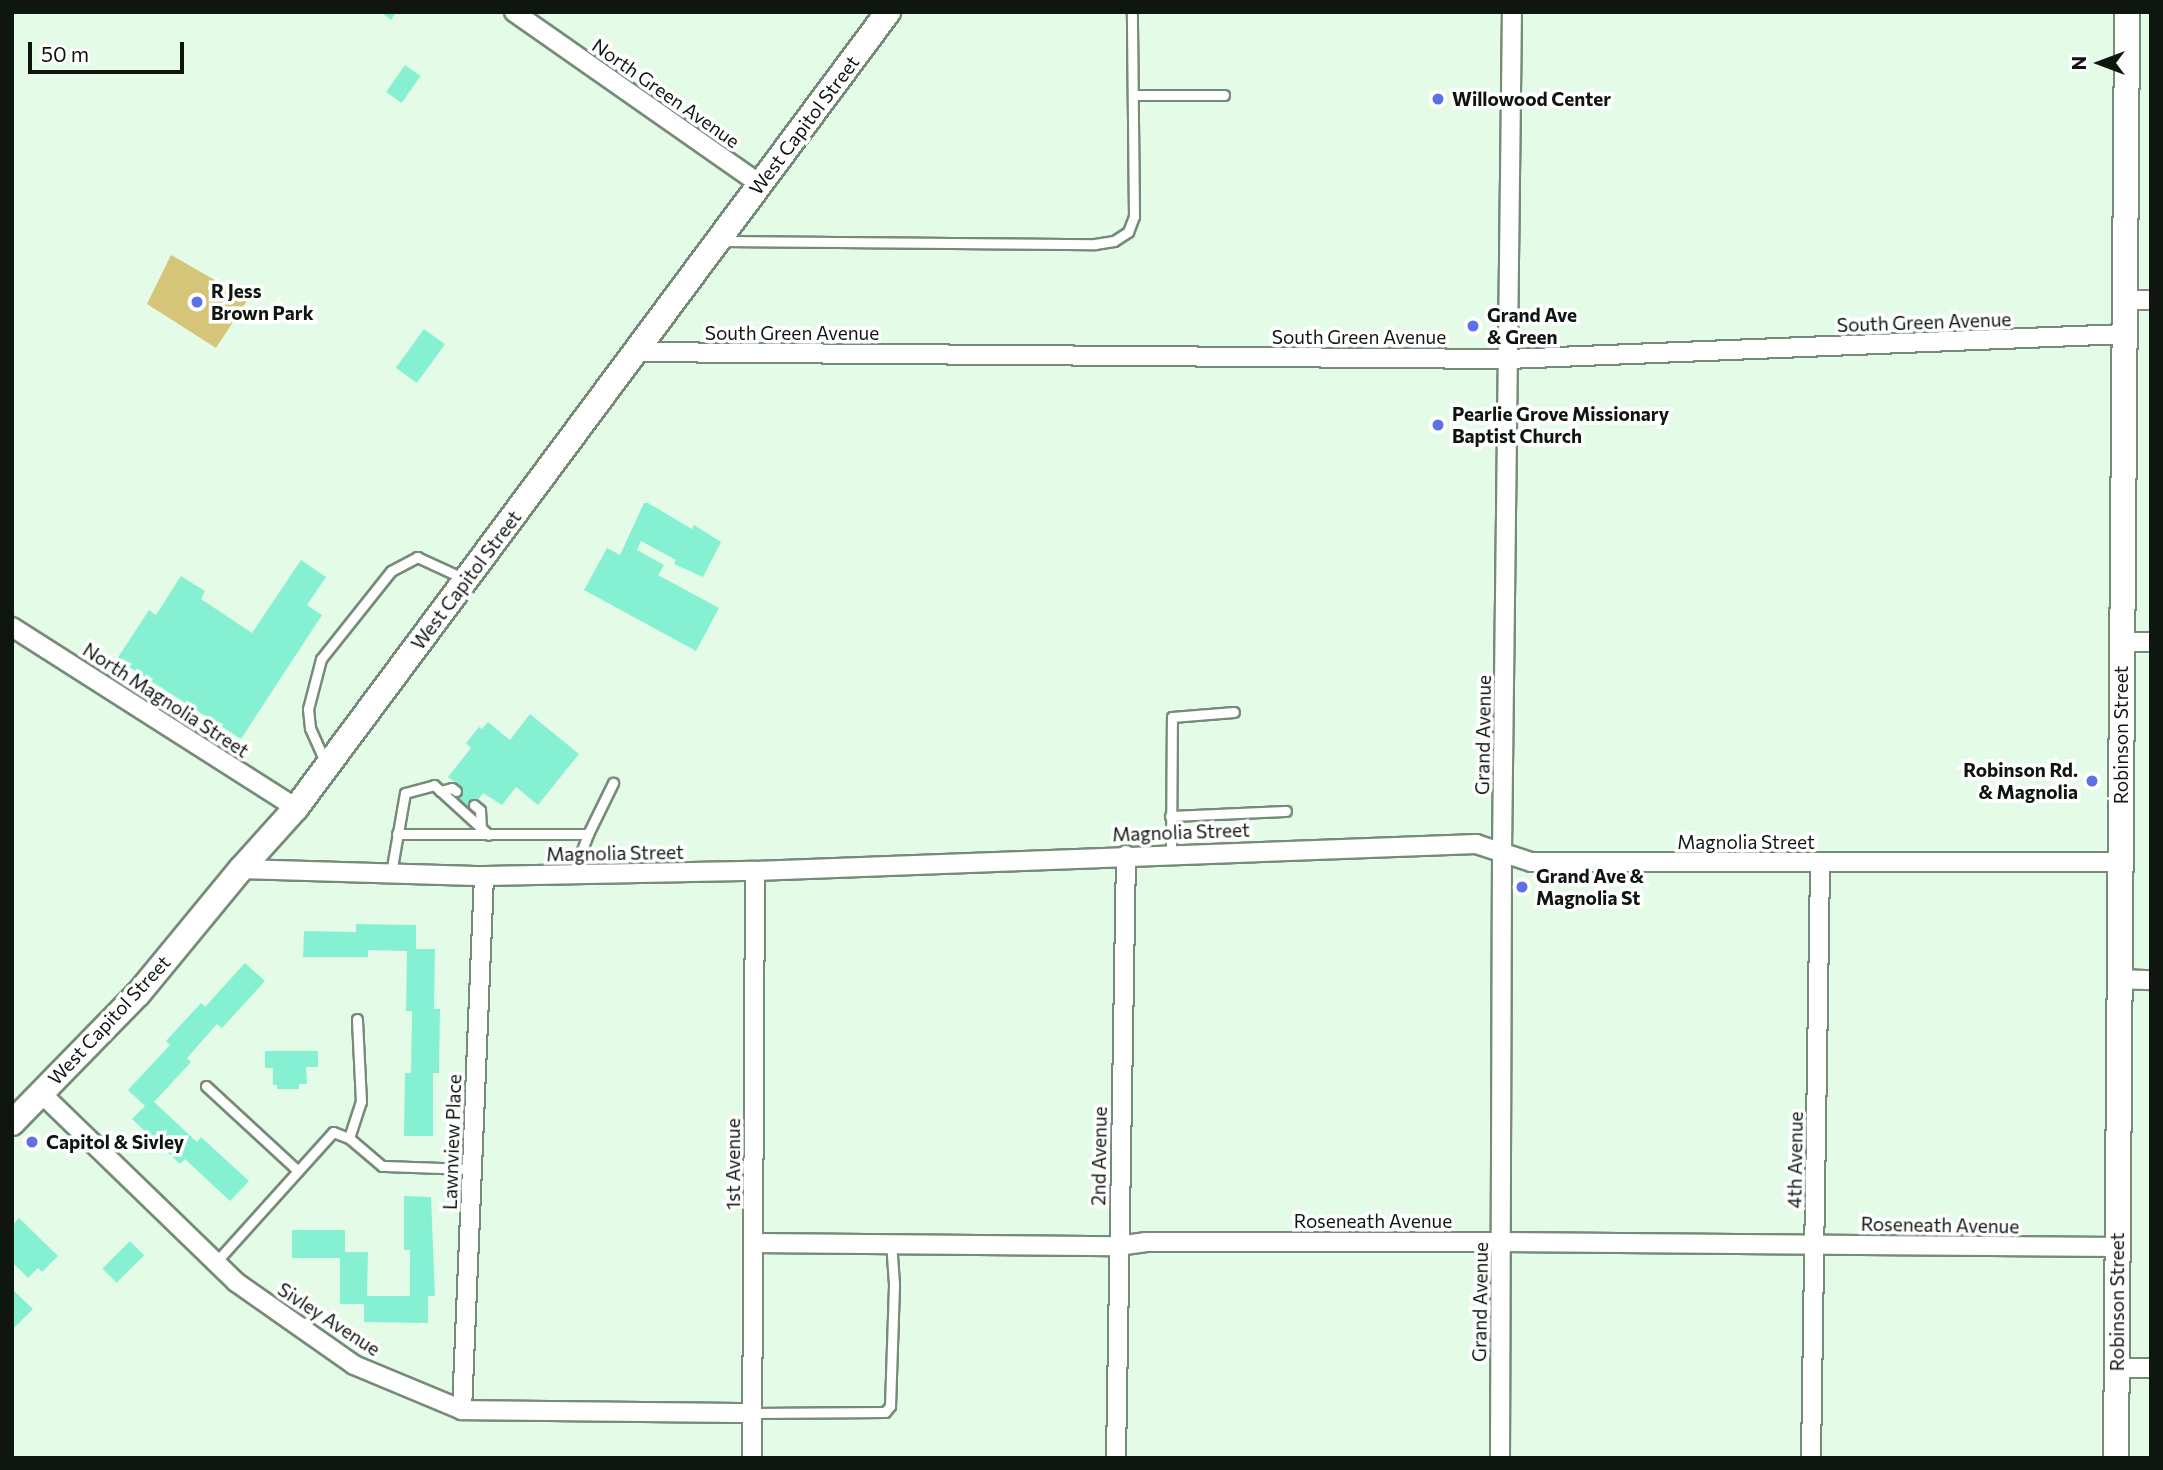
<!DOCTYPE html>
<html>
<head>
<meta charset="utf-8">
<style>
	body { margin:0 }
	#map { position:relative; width:2163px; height:1470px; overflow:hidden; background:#e4fce7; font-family:Commissioner,sans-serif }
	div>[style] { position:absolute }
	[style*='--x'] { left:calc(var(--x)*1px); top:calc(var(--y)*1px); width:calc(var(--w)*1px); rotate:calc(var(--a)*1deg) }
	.green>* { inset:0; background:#d4c579 }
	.building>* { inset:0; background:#86f1d2; transform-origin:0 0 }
	.roads { filter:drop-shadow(2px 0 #768b78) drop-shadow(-2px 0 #768b78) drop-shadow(0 2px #768b78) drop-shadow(0 -2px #768b78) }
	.service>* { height:9px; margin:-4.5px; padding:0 4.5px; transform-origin:4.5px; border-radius:4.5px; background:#fff }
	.minor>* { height:18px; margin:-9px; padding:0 9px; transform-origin:9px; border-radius:9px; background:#fff }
	.secondary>* { height:24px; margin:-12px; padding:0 12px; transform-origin:12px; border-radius:12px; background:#fff }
	.dots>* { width:19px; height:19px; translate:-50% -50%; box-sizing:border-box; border:4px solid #fff; border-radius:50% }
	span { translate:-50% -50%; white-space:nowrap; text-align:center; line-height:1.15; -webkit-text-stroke:7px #fff; paint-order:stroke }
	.street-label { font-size:19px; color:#0e160f }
	.poi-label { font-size:19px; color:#0e160f; font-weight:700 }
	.left { translate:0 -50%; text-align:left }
	.right { translate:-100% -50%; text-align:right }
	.frame { position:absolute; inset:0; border:14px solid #0e160f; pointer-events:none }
	.north { position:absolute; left:2065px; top:28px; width:70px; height:70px; -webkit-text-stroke:5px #fff; paint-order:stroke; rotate:270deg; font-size:19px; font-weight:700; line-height:28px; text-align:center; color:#0e160f }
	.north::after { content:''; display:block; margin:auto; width:24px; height:32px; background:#0e160f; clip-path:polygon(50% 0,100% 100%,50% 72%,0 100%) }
	.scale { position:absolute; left:28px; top:42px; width:156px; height:32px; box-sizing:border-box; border:4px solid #0e160f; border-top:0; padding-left:9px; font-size:21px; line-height:24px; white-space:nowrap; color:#0e160f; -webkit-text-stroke:5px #fff; paint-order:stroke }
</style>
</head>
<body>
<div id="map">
	<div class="green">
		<i style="clip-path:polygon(171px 255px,248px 299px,216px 348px,147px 304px)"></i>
	</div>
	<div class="building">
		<i style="clip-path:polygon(381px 12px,396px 12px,391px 20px)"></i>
		<i style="left:405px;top:65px;width:19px;height:33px;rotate:35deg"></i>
		<i style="left:424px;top:329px;width:26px;height:48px;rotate:36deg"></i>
		<i style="clip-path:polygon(644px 503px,648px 503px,692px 529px,694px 525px,721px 542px,703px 577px,674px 564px,676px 560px,641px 541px,637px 550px,664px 565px,658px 575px,719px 608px,696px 651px,584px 590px,607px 548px,620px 555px)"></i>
		<i style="clip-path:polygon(301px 560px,326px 577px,307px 605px,322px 615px,241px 739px,117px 659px,149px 610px,156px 615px,181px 576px,205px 591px,201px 599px,252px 633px)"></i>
		<i style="clip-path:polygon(530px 714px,579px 754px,538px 805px,516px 787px,502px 805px,483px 793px,470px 810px,452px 796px,460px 786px,448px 777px,471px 748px,466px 743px,479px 727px,482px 729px,488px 722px,510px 740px)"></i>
		<i style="clip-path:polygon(356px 924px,416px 925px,416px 949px,435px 949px,434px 1009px,440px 1009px,439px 1073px,433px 1073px,433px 1136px,404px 1136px,405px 1073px,411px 1073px,412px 1011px,406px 1011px,407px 951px,368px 950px,368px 957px,303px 957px,304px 931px,356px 932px)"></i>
		<i style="clip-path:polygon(245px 963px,265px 981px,222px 1028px,217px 1024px,187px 1058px,191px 1062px,154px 1102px,197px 1142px,201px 1137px,249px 1181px,230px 1201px,185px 1159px,180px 1164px,132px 1119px,145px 1106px,128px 1090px,170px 1045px,166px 1041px,201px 1003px,205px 1007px)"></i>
		<i style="clip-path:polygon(265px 1051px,318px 1051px,318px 1067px,306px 1067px,307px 1084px,299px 1084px,299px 1089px,277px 1089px,277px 1085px,273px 1085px,273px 1068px,265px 1068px)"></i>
		<i style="clip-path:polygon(404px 1196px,431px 1197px,435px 1296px,428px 1296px,428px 1323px,364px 1322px,364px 1304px,340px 1304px,340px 1258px,292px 1258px,292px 1230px,345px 1230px,345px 1252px,368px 1252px,367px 1296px,410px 1296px,410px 1250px,404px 1250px)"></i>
		<i style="clip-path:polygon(19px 1218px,58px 1256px,42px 1272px,38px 1268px,28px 1278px,12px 1262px,12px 1226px)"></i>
		<i style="left:130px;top:1241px;width:20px;height:39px;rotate:45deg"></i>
		<i style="clip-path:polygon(12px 1289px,33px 1309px,12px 1330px)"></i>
	</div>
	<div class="roads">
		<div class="service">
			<i style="--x:1133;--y:95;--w:91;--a:0"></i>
			<i style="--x:722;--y:241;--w:373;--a:0.5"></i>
			<i style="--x:1095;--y:244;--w:19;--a:-9"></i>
			<i style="--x:1114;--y:241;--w:17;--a:-33"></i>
			<i style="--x:1128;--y:232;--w:17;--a:-69"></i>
			<i style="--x:1134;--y:216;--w:204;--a:-90.6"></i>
			<i style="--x:326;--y:764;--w:39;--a:-114"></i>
			<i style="--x:310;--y:728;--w:19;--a:-96"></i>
			<i style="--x:308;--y:709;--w:52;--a:-75.4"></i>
			<i style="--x:321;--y:659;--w:112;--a:-51.5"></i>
			<i style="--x:391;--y:571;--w:30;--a:-28"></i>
			<i style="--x:417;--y:557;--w:53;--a:24.6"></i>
			<i style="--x:440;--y:791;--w:12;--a:-14"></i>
			<i style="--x:452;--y:788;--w:5;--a:37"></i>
			<i style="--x:474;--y:805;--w:8;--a:40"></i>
			<i style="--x:480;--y:810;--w:18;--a:87"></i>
			<i style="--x:1170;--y:816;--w:116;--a:-2.5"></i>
			<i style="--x:397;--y:834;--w:191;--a:0"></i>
			<i style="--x:588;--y:834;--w:57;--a:-63.9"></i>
			<i style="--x:1171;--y:854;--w:137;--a:-89.6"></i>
			<i style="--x:1172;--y:717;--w:62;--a:-4.6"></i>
			<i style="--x:391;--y:873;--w:81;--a:-80.1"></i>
			<i style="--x:405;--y:793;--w:30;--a:-15"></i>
			<i style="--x:434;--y:785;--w:74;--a:42.3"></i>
			<i style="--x:573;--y:874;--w:43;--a:-69.4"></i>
			<i style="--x:206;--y:1086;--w:125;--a:42.7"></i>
			<i style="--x:349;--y:1138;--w:38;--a:-72"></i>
			<i style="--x:361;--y:1102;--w:83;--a:-92.8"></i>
			<i style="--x:216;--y:1262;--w:175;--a:-48"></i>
			<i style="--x:333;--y:1132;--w:17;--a:21"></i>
			<i style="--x:349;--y:1138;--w:43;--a:40.3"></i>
			<i style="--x:382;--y:1166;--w:90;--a:1.9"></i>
			<i style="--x:753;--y:1413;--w:132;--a:-0.4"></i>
			<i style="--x:885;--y:1412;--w:8;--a:-50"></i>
			<i style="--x:890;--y:1406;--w:122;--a:-88.1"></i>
			<i style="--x:894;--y:1284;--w:39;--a:-94"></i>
		</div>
		<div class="minor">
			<i style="--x:514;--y:12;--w:300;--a:35"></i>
			<i style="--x:2124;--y:300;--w:27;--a:0"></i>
			<i style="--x:635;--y:352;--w:873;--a:0.46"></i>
			<i style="--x:1508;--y:359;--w:617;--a:-2.32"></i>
			<i style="--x:12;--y:627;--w:337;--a:32.5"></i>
			<i style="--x:2122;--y:642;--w:29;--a:0"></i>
			<i style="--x:241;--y:869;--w:243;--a:1.7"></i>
			<i style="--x:484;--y:876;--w:271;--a:-1.1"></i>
			<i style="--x:755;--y:871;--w:722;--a:-2.14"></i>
			<i style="--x:1476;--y:844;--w:58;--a:18.1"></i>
			<i style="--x:1531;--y:862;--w:589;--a:0"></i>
			<i style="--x:2118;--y:979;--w:33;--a:2"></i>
			<i style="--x:41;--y:1093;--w:272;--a:44.1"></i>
			<i style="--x:236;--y:1282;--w:144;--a:35.1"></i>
			<i style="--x:354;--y:1365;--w:117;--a:22.6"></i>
			<i style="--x:462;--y:1410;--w:291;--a:0.6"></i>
			<i style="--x:754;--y:1243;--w:364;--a:0.5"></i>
			<i style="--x:1118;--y:1246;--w:27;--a:-8"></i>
			<i style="--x:1145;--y:1242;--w:357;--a:0"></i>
			<i style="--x:1502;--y:1242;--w:616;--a:0.47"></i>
			<i style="--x:2117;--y:1368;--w:34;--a:0"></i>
			<i style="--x:462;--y:1410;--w:534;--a:-87.64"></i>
			<i style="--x:752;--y:1458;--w:587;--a:-89.71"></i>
			<i style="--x:1116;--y:1458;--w:603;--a:-89.05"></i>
			<i style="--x:1500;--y:1458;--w:607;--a:-89.81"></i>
			<i style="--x:1502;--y:851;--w:839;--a:-89.32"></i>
			<i style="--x:1811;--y:1458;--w:595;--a:-89.13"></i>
		</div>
		<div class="secondary">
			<i style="--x:12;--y:1123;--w:180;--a:-45.7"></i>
			<i style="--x:138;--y:994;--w:162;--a:-50.5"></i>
			<i style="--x:241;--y:869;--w:82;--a:-48"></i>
			<i style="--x:296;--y:808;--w:992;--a:-53.36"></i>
			<i style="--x:2116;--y:1458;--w:1446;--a:-89.56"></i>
		</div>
	</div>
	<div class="dots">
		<i style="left:1438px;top:99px;background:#5c70e7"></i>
		<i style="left:197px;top:302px;background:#5c70e7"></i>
		<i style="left:1473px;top:326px;background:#5c70e7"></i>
		<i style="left:1438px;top:425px;background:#5c70e7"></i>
		<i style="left:2092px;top:781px;background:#5c70e7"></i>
		<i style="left:1522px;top:887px;background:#5c70e7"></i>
		<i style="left:32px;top:1142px;background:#5c70e7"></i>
	</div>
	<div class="street-label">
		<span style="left:666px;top:93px;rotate:35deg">North Green Avenue</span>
		<span style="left:804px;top:125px;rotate:-53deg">West Capitol Street</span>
		<span style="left:1924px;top:322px;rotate:-2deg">South Green Avenue</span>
		<span style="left:792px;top:333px">South Green Avenue</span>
		<span style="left:1359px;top:337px">South Green Avenue</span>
		<span style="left:466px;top:580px;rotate:-53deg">West Capitol Street</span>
		<span style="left:166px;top:700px;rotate:33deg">North Magnolia Street</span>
		<span style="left:1483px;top:735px;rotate:-89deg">Grand Avenue</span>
		<span style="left:2121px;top:735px;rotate:-90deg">Robinson Street</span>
		<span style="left:1181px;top:832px;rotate:-2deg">Magnolia Street</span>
		<span style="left:1746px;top:842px">Magnolia Street</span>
		<span style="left:615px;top:853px;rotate:-1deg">Magnolia Street</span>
		<span style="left:109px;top:1020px;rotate:-47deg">West Capitol Street</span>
		<span style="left:452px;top:1142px;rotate:-88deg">Lawnview Place</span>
		<span style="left:1099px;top:1156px;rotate:-89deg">2nd Avenue</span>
		<span style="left:1795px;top:1160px;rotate:-89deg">4th Avenue</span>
		<span style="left:733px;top:1164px;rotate:-90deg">1st Avenue</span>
		<span style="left:1373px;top:1221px">Roseneath Avenue</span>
		<span style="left:1940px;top:1225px;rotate:1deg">Roseneath Avenue</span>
		<span style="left:1480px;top:1302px;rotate:-89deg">Grand Avenue</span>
		<span style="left:2117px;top:1302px;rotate:-90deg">Robinson Street</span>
		<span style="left:329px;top:1319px;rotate:33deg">Sivley Avenue</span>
	</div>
	<div class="poi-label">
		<span class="left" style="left:1452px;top:99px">Willowood Center</span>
		<span class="left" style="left:211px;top:302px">R Jess<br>Brown Park</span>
		<span class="left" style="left:1487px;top:326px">Grand Ave<br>&amp; Green</span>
		<span class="left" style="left:1452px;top:425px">Pearlie Grove Missionary<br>Baptist Church</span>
		<span class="right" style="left:2078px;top:781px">Robinson Rd.<br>&amp; Magnolia</span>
		<span class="left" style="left:1536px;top:887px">Grand Ave &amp;<br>Magnolia St</span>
		<span class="left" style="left:46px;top:1142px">Capitol &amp; Sivley</span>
	</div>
	<div class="frame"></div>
	<div class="north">N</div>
	<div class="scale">50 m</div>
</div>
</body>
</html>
